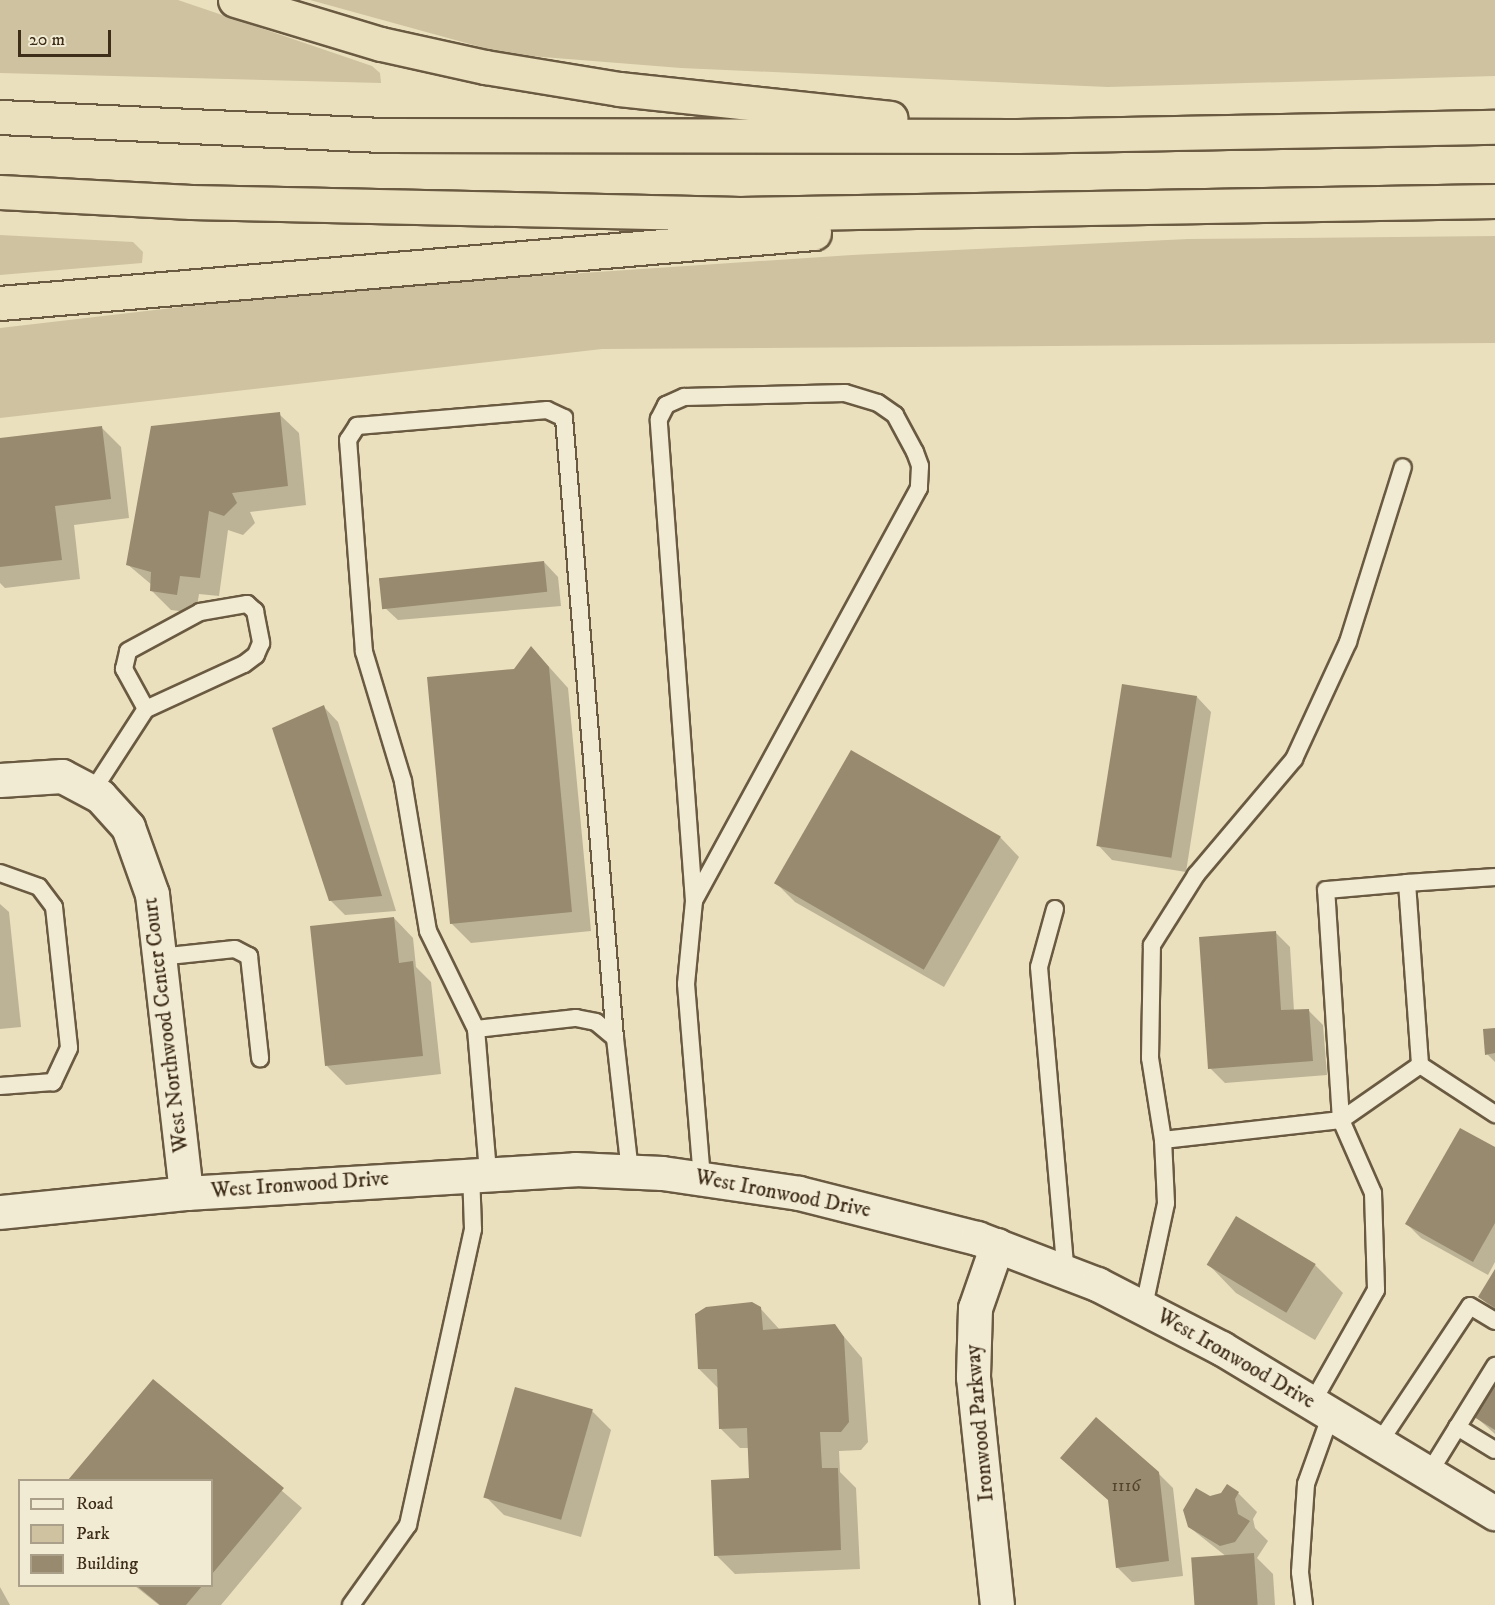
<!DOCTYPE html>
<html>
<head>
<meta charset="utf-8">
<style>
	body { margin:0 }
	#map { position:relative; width:1495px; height:1605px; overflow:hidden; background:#ebe0bd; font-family:"IM FELL DW Pica",serif }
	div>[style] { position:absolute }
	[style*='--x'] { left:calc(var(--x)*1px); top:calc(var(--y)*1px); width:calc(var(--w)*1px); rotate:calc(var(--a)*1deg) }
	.green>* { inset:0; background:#cec2a1 }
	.shadow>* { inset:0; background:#0003 }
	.building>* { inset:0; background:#988a6e; transform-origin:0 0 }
	.roads { filter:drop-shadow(2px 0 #695a41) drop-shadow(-2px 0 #695a41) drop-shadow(0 2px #695a41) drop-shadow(0 -2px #695a41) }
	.service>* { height:16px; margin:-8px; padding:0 8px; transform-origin:8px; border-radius:8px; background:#f2ebd4 }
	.minor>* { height:33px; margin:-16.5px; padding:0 16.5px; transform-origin:16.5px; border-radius:16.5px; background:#f2ebd4 }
	.tertiary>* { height:33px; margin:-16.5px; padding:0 16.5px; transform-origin:16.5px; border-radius:16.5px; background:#f2ebd4 }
	.motorway>* { height:33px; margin:-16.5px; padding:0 16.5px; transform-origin:16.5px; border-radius:16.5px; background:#ebe0bd }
	span { translate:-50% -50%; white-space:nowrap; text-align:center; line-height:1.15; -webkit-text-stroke:4.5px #f2ebd4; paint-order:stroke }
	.number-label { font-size:18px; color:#54442e }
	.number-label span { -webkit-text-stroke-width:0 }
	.street-label { font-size:21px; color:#3e2d18 }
	.legend { position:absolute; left:18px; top:1479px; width:195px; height:108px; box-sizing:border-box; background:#f2ebd4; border:2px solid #aa9f89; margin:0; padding:8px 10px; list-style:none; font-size:18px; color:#3e2d18 }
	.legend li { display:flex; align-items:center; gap:12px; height:30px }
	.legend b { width:30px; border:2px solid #aa9f89 }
	.scale { position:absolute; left:18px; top:30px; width:93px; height:27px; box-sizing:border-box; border:3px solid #3e2d18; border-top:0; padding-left:8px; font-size:18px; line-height:21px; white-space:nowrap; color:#3e2d18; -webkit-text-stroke:4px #f2ebd4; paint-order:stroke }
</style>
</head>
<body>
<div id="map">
	<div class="green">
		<i style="clip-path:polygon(0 0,178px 0,372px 66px,380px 73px,381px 83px,0 73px)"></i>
		<i style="clip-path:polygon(310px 0,1495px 0,1495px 76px,1108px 87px,681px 68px,506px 54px)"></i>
		<i style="clip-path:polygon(0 235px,133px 242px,143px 252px,142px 263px,0 275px)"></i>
		<i style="clip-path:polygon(1495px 236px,1495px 343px,602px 349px,0 418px,0 328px,326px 290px,852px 255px,1188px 239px)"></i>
	</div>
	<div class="shadow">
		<i style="clip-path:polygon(279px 414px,299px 433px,306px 505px,250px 512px,255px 523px,243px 535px,228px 530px,219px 596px,199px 594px,196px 613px,171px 610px,151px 590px,152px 585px,127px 564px)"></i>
		<i style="clip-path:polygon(102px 428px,121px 447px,129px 518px,74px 525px,80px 579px,5px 588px,0 583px,0 439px)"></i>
		<i style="clip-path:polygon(544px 562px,558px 577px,561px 606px,398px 620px,383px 606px)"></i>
		<i style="clip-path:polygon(532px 648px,568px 688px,591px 931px,471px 943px,451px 923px,515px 670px)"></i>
		<i style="clip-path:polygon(1197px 697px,1211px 712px,1186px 872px,1112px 860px,1098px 845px)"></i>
		<i style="clip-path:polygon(324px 707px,338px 722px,396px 911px,345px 915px,330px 900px)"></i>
		<i style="clip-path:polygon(1000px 837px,1019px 857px,944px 987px,795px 902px,776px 883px)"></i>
		<i style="clip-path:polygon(0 904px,9px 912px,21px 1027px,0 1029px)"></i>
		<i style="clip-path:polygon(394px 918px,413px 938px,416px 967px,431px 982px,441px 1074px,346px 1085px,327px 1066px)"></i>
		<i style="clip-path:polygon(1275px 932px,1290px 947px,1294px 1011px,1308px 1010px,1323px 1025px,1327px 1075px,1225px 1083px,1210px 1068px)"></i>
		<i style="clip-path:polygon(1495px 1029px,1495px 1062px,1487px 1054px)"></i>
		<i style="clip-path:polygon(1495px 1149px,1495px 1262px,1488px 1275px,1421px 1238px,1407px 1224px)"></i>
		<i style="clip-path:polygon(1209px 1265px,1315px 1265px,1343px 1293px,1315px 1340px,1236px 1293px)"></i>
		<i style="clip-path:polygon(1495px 1272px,1495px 1312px,1480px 1297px)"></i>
		<i style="clip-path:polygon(760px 1308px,780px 1330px,835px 1326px,862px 1358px,868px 1442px,861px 1450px,839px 1451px,840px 1472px,856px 1488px,860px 1569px,735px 1574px,716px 1555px,750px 1480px,749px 1448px,740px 1448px,721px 1429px,719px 1389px,699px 1369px)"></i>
		<i style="clip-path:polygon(153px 1381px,302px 1508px,221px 1605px,159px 1605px,135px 1586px,212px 1586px,212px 1480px,70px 1480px)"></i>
		<i style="clip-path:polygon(1495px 1386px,1495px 1434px,1476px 1417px)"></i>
		<i style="clip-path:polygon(592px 1411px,611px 1430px,581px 1537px,504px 1515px,485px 1496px)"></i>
		<i style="clip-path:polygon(1062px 1458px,1158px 1473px,1173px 1488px,1183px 1576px,1132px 1582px,1117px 1567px,1110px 1501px)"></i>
		<i style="clip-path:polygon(1238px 1493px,1257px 1512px,1253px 1519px,1255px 1528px,1268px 1541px,1257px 1558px,1273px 1574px,1275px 1605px,1196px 1605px,1227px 1557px,1189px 1527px,1210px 1498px)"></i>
		<i style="clip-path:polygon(0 1587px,10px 1605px,0 1605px)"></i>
	</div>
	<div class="building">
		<i style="clip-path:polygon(280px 412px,288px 486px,232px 493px,237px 503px,224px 516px,209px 511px,200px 578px,180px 576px,177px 595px,150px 591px,151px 572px,126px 565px,151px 426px)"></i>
		<i style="clip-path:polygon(102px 426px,111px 499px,55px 506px,62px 560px,0 567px,0 438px)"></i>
		<i style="left:544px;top:561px;width:31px;height:166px;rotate:84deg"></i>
		<i style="clip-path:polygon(531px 646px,549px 667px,572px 912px,450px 924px,427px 677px,514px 669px)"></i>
		<i style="left:1122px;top:684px;width:76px;height:164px;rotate:9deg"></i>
		<i style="clip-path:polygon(324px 705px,382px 896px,329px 901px,272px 728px)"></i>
		<i style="left:851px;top:750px;width:173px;height:154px;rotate:30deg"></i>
		<i style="clip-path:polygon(394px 917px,399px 963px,413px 961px,423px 1056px,325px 1066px,310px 926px)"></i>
		<i style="clip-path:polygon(1276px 931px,1281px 1010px,1309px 1009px,1313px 1061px,1208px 1069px,1199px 937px)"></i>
		<i style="clip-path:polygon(1495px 1028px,1495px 1053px,1485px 1055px,1483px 1029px)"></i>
		<i style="clip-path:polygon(1460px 1128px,1495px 1147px,1495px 1223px,1473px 1262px,1405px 1224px)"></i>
		<i style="left:1236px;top:1216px;width:93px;height:57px;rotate:31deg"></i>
		<i style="clip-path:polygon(1495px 1269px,1495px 1308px,1478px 1297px)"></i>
		<i style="clip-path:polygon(752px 1302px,761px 1307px,763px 1330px,835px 1324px,844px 1337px,849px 1422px,841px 1432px,820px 1432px,822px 1468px,838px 1468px,841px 1550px,714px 1556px,711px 1480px,749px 1478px,747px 1428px,719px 1429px,717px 1369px,698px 1369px,695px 1314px,706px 1307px)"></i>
		<i style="clip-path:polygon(153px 1379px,284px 1488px,212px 1574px,212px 1480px,68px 1480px)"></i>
		<i style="clip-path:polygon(1495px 1383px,1495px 1430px,1474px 1417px)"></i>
		<i style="left:515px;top:1387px;width:81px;height:115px;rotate:16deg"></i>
		<i style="clip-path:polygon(1096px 1417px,1159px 1472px,1169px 1561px,1116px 1568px,1108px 1500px,1060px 1458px)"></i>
		<i style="clip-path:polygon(1227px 1484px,1239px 1492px,1235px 1499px,1238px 1514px,1250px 1521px,1235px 1542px,1220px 1546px,1188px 1527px,1183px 1510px,1196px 1488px,1210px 1496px,1221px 1493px)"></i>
		<i style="left:1254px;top:1553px;width:52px;height:63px;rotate:86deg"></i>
		<i style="clip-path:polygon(137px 1586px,202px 1586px,186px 1605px,160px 1605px)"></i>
	</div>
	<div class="roads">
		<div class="service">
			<i style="--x:92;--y:792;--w:99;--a:-57"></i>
			<i style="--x:146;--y:709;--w:46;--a:-118.8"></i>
			<i style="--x:124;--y:669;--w:18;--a:-77"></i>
			<i style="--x:128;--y:651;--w:82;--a:-28.4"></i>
			<i style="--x:200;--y:612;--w:48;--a:-9.7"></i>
			<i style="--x:247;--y:604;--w:11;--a:41"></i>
			<i style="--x:255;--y:611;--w:33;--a:79"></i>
			<i style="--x:261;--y:643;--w:13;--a:113"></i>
			<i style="--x:256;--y:655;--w:15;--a:143"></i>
			<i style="--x:244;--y:664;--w:108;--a:155.3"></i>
			<i style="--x:0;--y:873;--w:41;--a:19.7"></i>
			<i style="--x:39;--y:887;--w:25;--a:53"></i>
			<i style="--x:54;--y:907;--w:142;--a:83.9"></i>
			<i style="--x:69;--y:1048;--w:38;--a:115"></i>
			<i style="--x:53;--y:1082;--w:53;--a:175.7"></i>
			<i style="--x:1407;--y:883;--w:88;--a:-3.9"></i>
			<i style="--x:694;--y:901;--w:483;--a:-94.2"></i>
			<i style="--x:659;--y:419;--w:16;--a:-63"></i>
			<i style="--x:666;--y:405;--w:20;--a:-24"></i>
			<i style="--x:684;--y:397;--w:161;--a:-1.4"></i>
			<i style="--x:845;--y:393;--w:34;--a:17"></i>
			<i style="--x:878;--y:403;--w:21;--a:35"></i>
			<i style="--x:895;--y:415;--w:42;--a:61.6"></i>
			<i style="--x:915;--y:452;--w:15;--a:70"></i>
			<i style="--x:920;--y:466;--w:22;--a:93"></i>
			<i style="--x:919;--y:488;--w:470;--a:118.6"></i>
			<i style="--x:694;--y:901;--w:83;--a:95.5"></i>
			<i style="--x:686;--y:984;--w:195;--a:85.3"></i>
			<i style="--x:1055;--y:909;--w:60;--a:105.4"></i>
			<i style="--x:1039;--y:967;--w:307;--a:85"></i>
			<i style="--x:159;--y:957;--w:76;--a:-6"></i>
			<i style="--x:235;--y:949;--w:16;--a:27"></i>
			<i style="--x:249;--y:956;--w:103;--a:83.8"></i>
			<i style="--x:476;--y:1029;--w:109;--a:-116.1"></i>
			<i style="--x:428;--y:931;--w:152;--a:-99.5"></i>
			<i style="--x:403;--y:781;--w:135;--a:-106.8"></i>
			<i style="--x:364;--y:652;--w:213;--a:-94.3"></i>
			<i style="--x:348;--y:440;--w:17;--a:-57"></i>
			<i style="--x:357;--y:426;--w:191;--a:-4.8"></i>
			<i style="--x:547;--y:410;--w:19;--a:25"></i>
			<i style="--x:564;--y:418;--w:622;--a:85.3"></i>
			<i style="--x:1420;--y:1065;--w:90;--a:33.2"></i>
			<i style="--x:1341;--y:1120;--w:230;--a:-93.7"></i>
			<i style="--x:1326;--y:890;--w:81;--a:-4.9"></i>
			<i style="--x:1407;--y:883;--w:182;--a:85.9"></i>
			<i style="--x:1341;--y:1120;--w:96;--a:-34.8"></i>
			<i style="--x:1163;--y:1140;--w:179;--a:-6.4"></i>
			<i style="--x:1341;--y:1120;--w:80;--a:66.3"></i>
			<i style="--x:1373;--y:1193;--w:97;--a:88.2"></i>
			<i style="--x:1376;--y:1290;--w:130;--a:119.5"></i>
			<i style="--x:488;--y:1172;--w:144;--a:-94.8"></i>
			<i style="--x:476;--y:1029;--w:101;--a:-6.3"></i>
			<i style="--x:576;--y:1018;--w:20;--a:11"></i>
			<i style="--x:596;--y:1022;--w:25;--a:40"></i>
			<i style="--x:615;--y:1038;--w:134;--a:83.6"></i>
			<i style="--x:1144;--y:1306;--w:105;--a:-77.9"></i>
			<i style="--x:1166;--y:1203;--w:63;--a:-92.7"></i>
			<i style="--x:1163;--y:1140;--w:83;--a:-99"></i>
			<i style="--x:1150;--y:1058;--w:113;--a:-89"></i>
			<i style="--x:1152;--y:945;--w:83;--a:-57.8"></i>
			<i style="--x:1196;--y:875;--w:152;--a:-49.8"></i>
			<i style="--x:1294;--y:759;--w:129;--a:-65.2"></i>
			<i style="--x:1348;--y:642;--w:183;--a:-72.6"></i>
			<i style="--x:1457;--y:1427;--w:44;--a:31.2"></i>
			<i style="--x:1379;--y:1443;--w:164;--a:-56.4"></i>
			<i style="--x:1470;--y:1306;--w:29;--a:31"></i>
			<i style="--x:1429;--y:1473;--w:126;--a:-58.3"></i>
			<i style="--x:351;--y:1605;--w:98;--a:-54.5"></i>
			<i style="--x:408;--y:1525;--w:303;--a:-77.6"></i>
			<i style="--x:473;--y:1229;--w:56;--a:-92"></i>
			<i style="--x:1304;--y:1605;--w:33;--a:-97"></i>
			<i style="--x:1300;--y:1572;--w:88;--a:-86.1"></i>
			<i style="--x:1306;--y:1484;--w:74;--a:-70.3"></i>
		</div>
		<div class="minor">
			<i style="--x:0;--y:780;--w:62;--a:-3.7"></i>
			<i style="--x:62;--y:776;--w:43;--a:27.8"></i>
			<i style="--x:100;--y:796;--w:42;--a:47.9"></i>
			<i style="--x:128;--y:827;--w:71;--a:70.3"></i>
			<i style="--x:152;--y:894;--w:301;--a:83.5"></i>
			<i style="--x:997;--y:1245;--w:67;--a:109.2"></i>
			<i style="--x:975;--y:1308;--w:69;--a:91.7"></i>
			<i style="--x:973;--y:1377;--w:229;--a:84"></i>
		</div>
		<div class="tertiary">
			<i style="--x:0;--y:1212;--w:187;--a:-5.8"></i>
			<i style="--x:186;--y:1193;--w:390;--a:-3.5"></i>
			<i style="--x:575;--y:1169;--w:87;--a:2.6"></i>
			<i style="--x:662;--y:1173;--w:138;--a:8.3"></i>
			<i style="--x:799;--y:1193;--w:184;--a:14.2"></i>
			<i style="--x:977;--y:1238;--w:129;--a:21"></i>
			<i style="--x:1097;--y:1284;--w:140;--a:27.3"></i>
			<i style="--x:1221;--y:1348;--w:320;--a:31.1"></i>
		</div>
		<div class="motorway">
			<i style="--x:235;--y:0;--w:152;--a:16.8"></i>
			<i style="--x:381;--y:44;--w:107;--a:12.5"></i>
			<i style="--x:485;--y:67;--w:136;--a:9.3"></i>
			<i style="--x:619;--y:89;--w:273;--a:6.1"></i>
			<i style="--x:0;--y:117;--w:382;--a:2.7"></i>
			<i style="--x:382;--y:135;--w:635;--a:0.09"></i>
			<i style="--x:1017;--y:136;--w:478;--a:-1.1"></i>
			<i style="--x:0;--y:192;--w:191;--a:3"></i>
			<i style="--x:191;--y:202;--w:549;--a:1.25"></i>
			<i style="--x:740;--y:214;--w:755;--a:-0.99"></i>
			<i style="--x:0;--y:303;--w:817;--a:-4.92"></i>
		</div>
	</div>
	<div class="number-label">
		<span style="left:1126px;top:1486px">1116</span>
	</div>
	<div class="street-label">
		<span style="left:166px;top:1025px;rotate:-97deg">West Northwood Center Court</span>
		<span style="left:300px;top:1185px;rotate:-4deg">West Ironwood Drive</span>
		<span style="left:783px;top:1194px;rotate:11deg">West Ironwood Drive</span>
		<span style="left:1236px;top:1359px;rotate:30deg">West Ironwood Drive</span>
		<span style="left:980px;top:1423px;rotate:-95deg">Ironwood Parkway</span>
	</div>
	<ul class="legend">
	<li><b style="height:8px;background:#f2ebd4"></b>Road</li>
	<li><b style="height:16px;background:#cec2a1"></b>Park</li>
	<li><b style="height:16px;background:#988a6e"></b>Building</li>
	</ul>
	<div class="scale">20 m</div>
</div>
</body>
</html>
